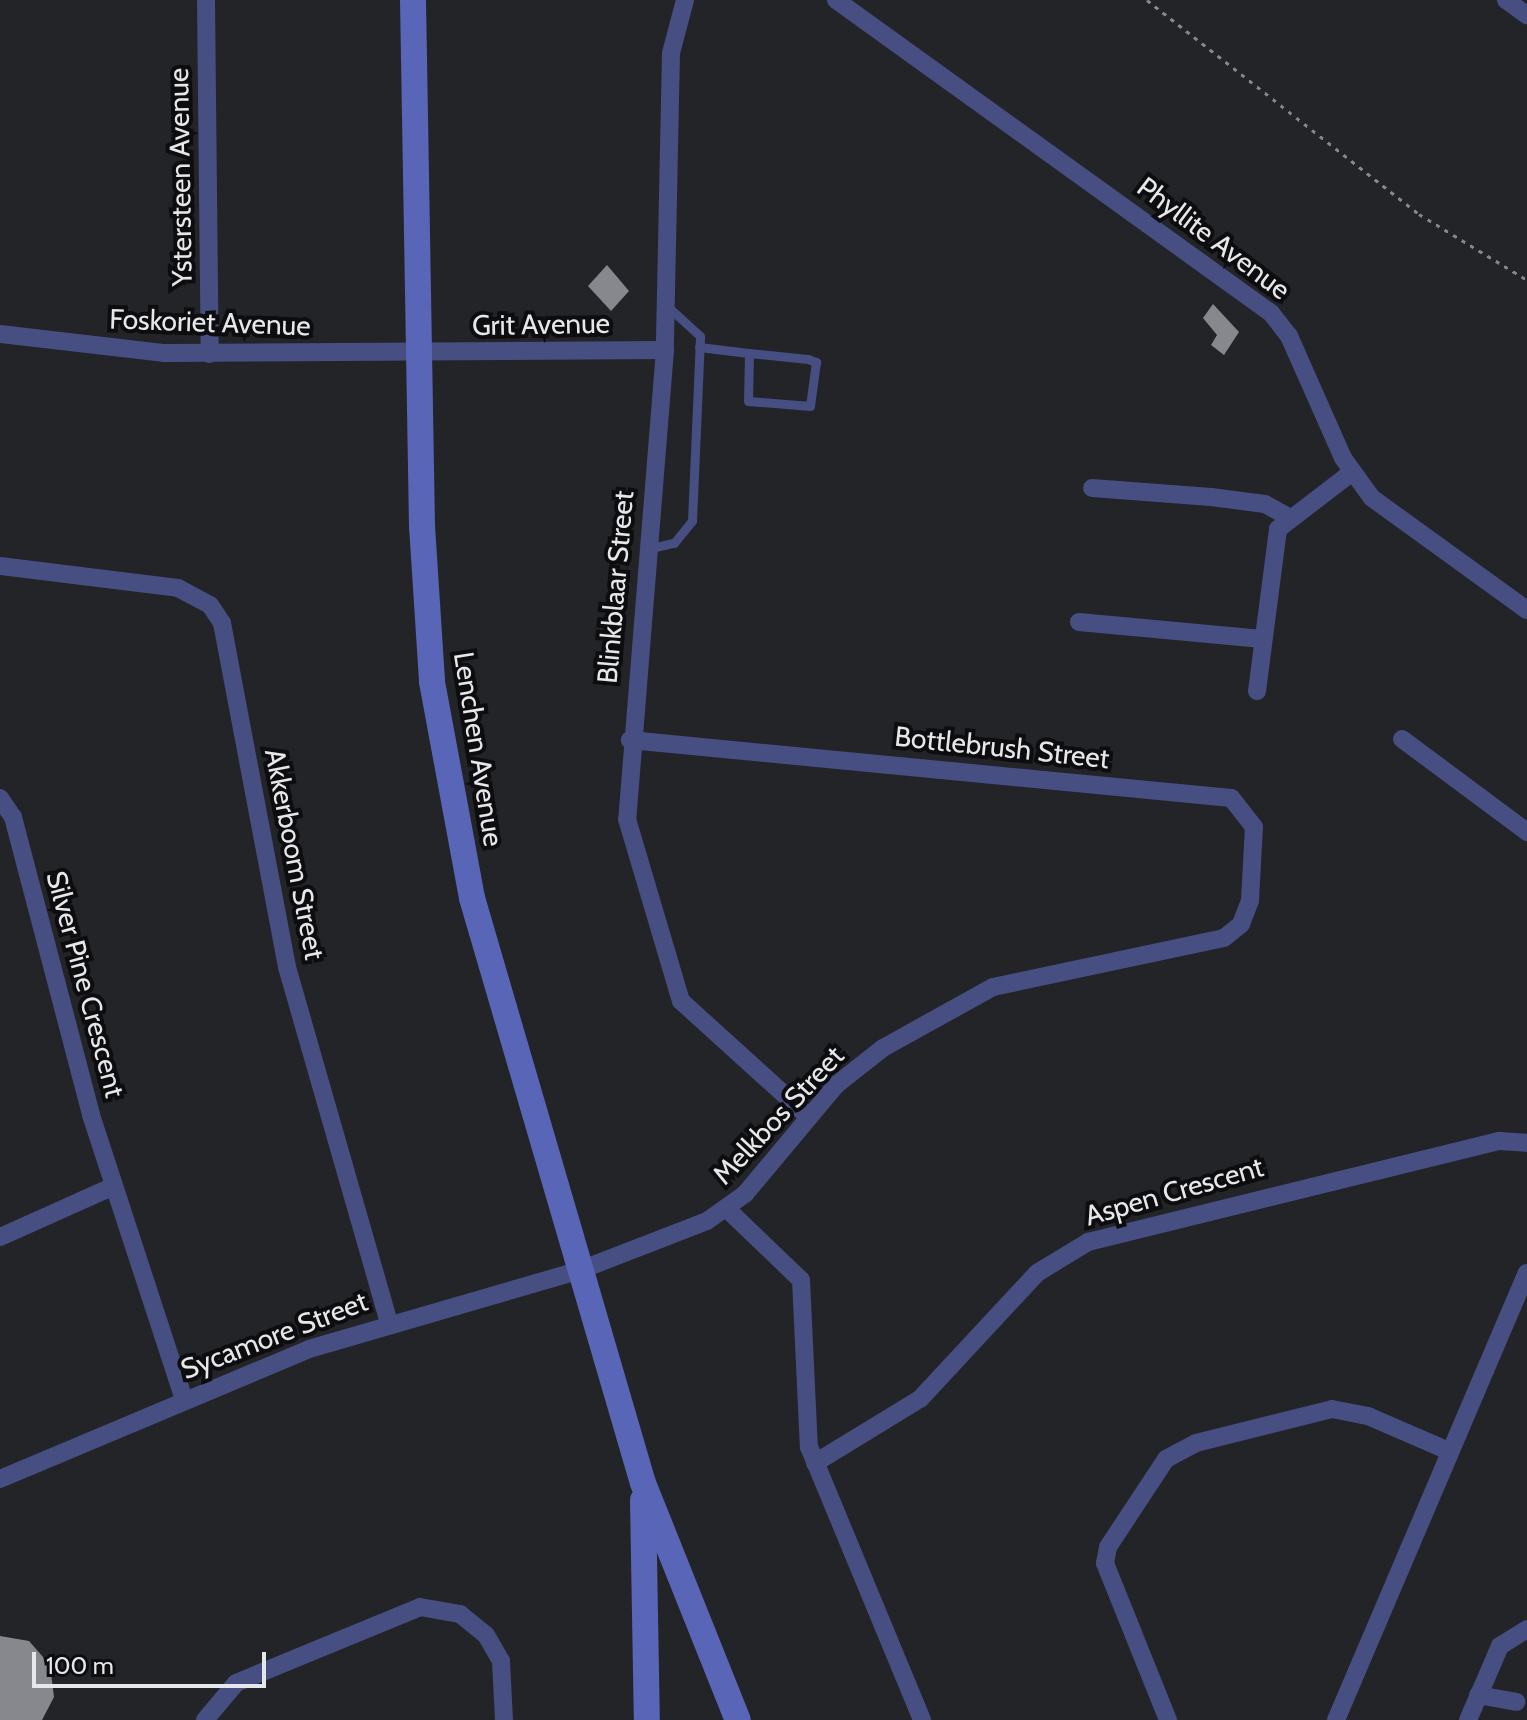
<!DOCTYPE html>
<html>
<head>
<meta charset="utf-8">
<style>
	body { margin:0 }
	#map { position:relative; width:1527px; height:1720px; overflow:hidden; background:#232428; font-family:Cabin,sans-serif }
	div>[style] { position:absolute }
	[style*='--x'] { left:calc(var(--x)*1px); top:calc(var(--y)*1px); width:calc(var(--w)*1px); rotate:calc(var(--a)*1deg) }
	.building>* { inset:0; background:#87888d }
	.path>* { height:3px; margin-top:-1.5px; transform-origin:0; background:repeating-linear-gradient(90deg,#86878a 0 4px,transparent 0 10px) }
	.lane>* { height:9px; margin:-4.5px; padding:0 4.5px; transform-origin:4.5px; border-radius:4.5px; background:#464e82 }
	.street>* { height:18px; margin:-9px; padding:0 9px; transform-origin:9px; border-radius:9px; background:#464e82 }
	.secondary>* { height:26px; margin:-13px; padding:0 13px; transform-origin:13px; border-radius:13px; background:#5965b7 }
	span { translate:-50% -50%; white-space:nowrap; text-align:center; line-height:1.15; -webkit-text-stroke:8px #0d0d0f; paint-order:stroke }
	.street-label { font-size:28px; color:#e6e7ea }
	.scale { position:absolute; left:32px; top:1652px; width:234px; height:36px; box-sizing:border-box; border:4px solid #e6e7ea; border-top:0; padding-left:10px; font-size:24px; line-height:28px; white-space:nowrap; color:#e6e7ea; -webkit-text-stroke:6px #0d0d0f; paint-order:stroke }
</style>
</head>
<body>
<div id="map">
	<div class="building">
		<i style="clip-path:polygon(607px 265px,629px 291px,611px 311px,588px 286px)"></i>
		<i style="clip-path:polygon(1213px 304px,1239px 332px,1224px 355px,1211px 345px,1217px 335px,1203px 318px)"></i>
		<i style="clip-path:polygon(0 1636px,29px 1641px,50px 1665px,54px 1697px,42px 1720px,0 1720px)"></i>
	</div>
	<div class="path">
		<i style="--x:1147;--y:0;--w:346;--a:38.2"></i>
		<i style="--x:1419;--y:214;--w:127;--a:31.4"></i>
	</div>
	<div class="lane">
		<i style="--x:699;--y:347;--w:50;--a:6.8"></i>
		<i style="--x:749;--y:353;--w:59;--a:5.8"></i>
		<i style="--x:808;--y:359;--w:9;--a:21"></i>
		<i style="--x:816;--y:362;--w:44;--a:97.8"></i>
		<i style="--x:810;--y:406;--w:62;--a:-175.4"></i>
		<i style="--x:748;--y:401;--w:48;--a:-88.8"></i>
		<i style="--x:647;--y:549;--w:28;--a:-13"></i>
		<i style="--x:674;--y:543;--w:28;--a:-51"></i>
		<i style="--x:692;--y:521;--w:185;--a:-87.5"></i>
		<i style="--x:700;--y:336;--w:46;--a:-137.6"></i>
	</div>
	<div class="street">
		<i style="--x:206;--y:0;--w:354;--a:89.4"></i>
		<i style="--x:685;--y:0;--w:55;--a:104.8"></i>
		<i style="--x:671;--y:53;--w:297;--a:91.2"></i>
		<i style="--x:665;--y:350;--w:471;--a:94.6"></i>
		<i style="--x:627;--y:819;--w:190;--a:73.5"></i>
		<i style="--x:681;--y:1001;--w:171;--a:42.2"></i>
		<i style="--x:836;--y:0;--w:536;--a:35.74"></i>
		<i style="--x:1271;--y:313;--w:29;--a:52"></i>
		<i style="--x:1289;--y:336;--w:133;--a:66.1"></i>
		<i style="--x:1343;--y:458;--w:49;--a:54.1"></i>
		<i style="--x:1372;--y:498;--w:191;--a:35.9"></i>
		<i style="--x:1506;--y:0;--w:26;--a:36"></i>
		<i style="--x:0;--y:334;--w:166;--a:6.6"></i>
		<i style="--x:165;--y:353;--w:500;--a:-0.34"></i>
		<i style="--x:1092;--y:488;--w:119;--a:4.3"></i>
		<i style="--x:1211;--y:497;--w:54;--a:7.4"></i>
		<i style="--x:1265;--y:504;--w:25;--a:29"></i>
		<i style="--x:0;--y:566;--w:179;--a:7"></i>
		<i style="--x:178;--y:588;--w:36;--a:28"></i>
		<i style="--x:210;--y:605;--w:22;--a:56"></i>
		<i style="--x:222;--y:623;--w:350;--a:79.3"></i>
		<i style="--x:287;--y:967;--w:369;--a:74"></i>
		<i style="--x:1079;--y:622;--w:184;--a:5.3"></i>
		<i style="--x:1257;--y:691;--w:163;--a:-82.6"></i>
		<i style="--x:1278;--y:529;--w:92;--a:-37.5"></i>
		<i style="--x:1402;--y:739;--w:156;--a:36.6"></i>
		<i style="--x:0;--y:798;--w:23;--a:56"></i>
		<i style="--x:13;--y:817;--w:308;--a:75.3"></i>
		<i style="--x:91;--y:1115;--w:299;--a:71.9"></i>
		<i style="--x:728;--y:1210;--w:101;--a:43.8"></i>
		<i style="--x:801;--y:1280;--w:167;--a:87.3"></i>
		<i style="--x:809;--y:1447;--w:295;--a:67.5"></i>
		<i style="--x:0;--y:1237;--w:123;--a:-24.1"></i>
		<i style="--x:815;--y:1463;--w:123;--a:-31.4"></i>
		<i style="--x:920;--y:1399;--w:172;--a:-47.1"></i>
		<i style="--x:1037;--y:1273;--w:60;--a:-31.3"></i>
		<i style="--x:1088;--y:1242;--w:424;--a:-13.8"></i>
		<i style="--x:1500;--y:1141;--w:27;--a:4"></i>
		<i style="--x:0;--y:1479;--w:335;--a:-22.8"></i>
		<i style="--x:309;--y:1349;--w:280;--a:-16.2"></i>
		<i style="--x:578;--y:1271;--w:138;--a:-21.2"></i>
		<i style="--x:707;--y:1221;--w:47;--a:-35.4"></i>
		<i style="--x:745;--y:1194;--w:142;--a:-50.1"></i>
		<i style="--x:836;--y:1085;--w:60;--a:-38.2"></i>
		<i style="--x:883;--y:1048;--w:126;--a:-29"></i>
		<i style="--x:993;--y:987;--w:236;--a:-12"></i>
		<i style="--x:1224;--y:938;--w:22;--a:-39"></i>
		<i style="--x:1241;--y:924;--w:26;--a:-69"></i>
		<i style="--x:1250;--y:900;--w:73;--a:-86.9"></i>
		<i style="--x:1254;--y:827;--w:37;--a:-128"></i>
		<i style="--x:1231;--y:798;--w:604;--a:-174.49"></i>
		<i style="--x:1478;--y:1695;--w:39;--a:10"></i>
		<i style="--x:205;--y:1720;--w:48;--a:-50"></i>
		<i style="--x:236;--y:1683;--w:199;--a:-22.4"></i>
		<i style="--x:420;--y:1607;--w:41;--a:9.9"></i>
		<i style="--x:460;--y:1614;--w:33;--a:39"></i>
		<i style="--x:486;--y:1635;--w:30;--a:60"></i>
		<i style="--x:501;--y:1661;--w:59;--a:87.1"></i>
		<i style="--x:1168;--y:1720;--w:169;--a:-111.9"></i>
		<i style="--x:1105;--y:1563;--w:16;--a:-79"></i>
		<i style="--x:1108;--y:1547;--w:105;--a:-56.6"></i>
		<i style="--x:1166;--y:1459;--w:34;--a:-28"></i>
		<i style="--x:1196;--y:1443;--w:140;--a:-14"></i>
		<i style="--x:1332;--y:1409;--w:37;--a:11"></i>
		<i style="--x:1368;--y:1416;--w:88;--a:23.4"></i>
		<i style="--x:1336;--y:1720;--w:486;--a:-66.9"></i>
		<i style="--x:1468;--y:1720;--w:81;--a:-66.6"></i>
		<i style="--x:1500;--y:1646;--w:32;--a:-32"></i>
	</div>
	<div class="secondary">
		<i style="--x:413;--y:0;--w:526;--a:89.02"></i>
		<i style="--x:422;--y:526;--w:156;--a:86.3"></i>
		<i style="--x:432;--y:682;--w:220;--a:79.5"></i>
		<i style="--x:472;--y:898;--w:609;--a:73.71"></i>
		<i style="--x:643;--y:1483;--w:255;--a:68.2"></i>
		<i style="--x:643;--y:1500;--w:220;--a:89"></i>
	</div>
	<div class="street-label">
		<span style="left:180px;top:177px;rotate:-91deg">Ystersteen Avenue</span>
		<span style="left:1214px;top:238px;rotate:37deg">Phyllite Avenue</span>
		<span style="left:210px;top:322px;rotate:2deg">Foskoriet Avenue</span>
		<span style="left:541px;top:324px;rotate:-1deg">Grit Avenue</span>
		<span style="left:615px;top:587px;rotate:-85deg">Blinkblaar Street</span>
		<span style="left:1002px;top:747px;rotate:6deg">Bottlebrush Street</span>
		<span style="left:479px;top:749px;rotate:81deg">Lenchen Avenue</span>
		<span style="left:295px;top:854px;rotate:79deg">Akkerboom Street</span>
		<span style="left:86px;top:984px;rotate:75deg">Silver Pine Crescent</span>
		<span style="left:778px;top:1115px;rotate:-47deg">Melkbos Street</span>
		<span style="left:1174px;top:1191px;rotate:-16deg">Aspen Crescent</span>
		<span style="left:274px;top:1335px;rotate:-21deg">Sycamore Street</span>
	</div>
	<div class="scale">100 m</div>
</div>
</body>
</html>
